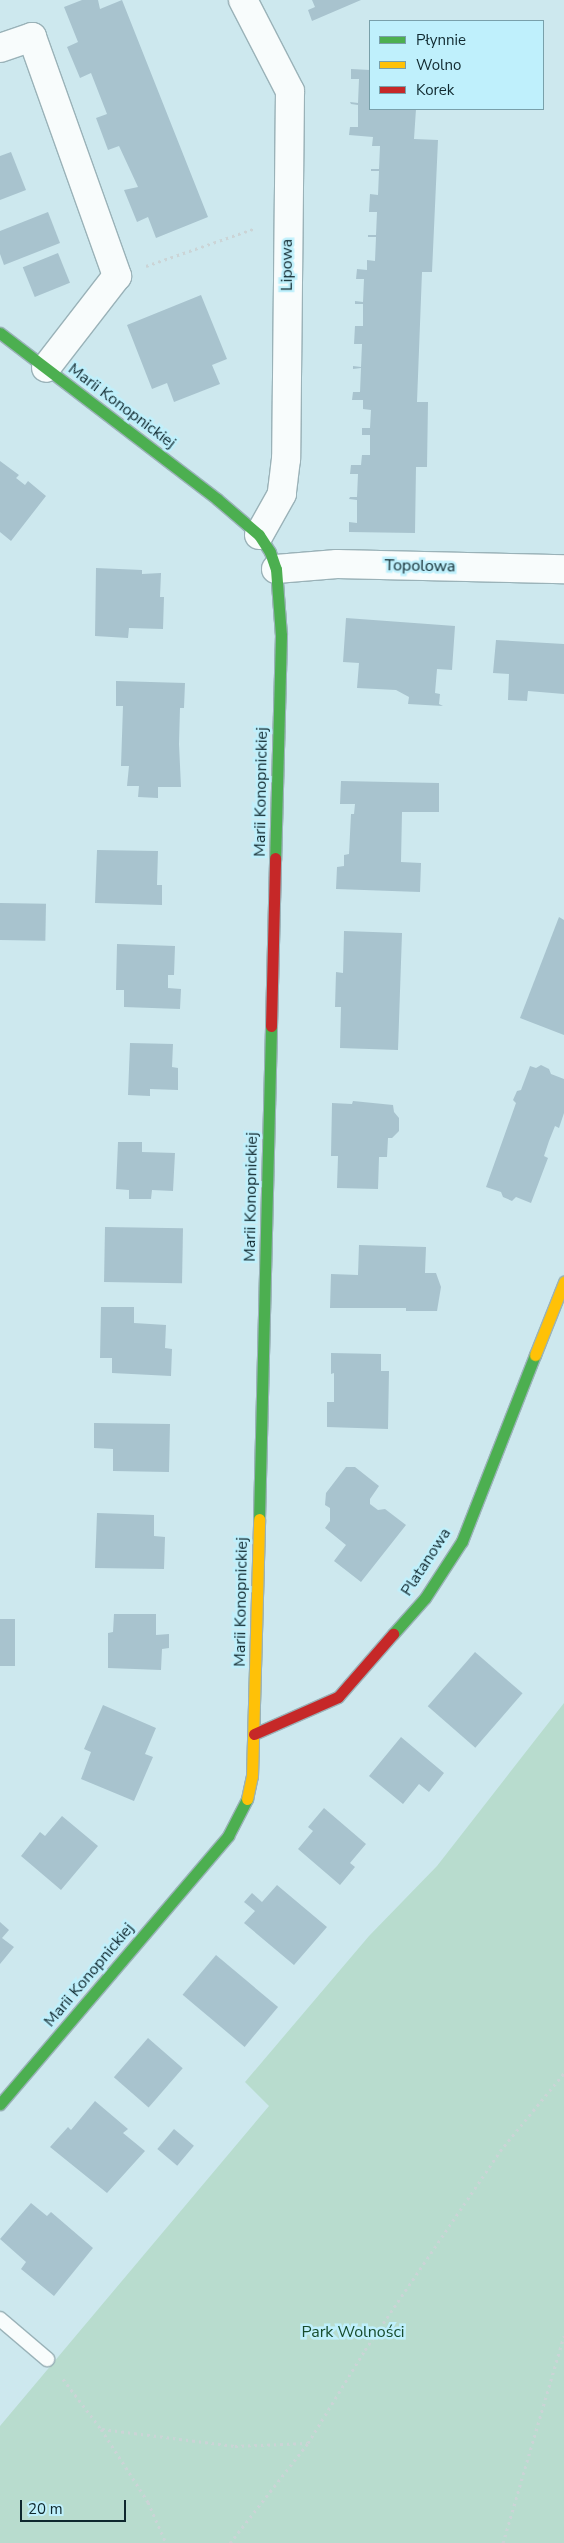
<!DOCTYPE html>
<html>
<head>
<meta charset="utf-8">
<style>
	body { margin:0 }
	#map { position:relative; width:564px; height:2543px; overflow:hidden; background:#cde8ee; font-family:"Nunito Sans",sans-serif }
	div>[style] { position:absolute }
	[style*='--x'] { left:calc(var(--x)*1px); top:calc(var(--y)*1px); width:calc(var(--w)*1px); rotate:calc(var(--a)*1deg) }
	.green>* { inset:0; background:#b8dcce }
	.building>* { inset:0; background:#a8c3ce; transform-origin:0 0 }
	.path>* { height:3px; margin-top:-1.5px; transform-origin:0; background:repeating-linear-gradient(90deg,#cbd4d6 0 2.5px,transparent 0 6.5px) }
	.roads { filter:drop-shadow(1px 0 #9ab2b8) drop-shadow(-1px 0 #9ab2b8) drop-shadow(0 1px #9ab2b8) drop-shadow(0 -1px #9ab2b8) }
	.lane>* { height:14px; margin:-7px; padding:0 7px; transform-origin:7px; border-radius:7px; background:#f8fcfc }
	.street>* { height:28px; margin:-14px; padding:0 14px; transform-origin:14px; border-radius:14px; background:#f8fcfc }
	.fast>* { height:11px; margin:-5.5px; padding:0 5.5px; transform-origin:5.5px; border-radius:5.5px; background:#4caf50 }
	.slow>* { height:11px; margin:-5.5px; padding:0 5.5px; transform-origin:5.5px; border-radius:5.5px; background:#ffc107 }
	.jam>* { height:11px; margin:-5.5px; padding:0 5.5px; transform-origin:5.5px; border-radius:5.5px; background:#c62828 }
	span { translate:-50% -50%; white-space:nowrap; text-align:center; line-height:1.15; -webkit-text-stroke:5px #bff0fc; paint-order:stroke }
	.street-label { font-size:16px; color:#0f282e }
	.park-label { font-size:16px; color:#164b2c }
	.legend { position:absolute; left:369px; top:20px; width:175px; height:90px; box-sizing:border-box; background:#bff0fc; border:1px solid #79a0aa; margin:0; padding:6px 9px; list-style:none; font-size:15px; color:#0f282e }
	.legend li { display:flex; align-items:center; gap:10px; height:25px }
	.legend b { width:25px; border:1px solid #79a0aa }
	.scale { position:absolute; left:20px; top:2500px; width:106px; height:22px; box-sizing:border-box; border:2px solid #0f282e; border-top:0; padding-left:6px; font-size:15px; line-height:18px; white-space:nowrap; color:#0f282e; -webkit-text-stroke:4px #bff0fc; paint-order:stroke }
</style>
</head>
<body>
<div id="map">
	<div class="green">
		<i style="clip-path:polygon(564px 1703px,564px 2543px,0 2543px,0 2426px,269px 2106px,245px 2082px,369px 1936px,437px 1866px)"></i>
	</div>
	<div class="building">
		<i style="clip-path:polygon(82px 0,98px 0,100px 9px,122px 0,208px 217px,156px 238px,148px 217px,137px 222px,124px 190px,138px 187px,119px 146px,108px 150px,96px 118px,107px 114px,91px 73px,80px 78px,67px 47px,78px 42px,64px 7px)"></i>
		<i style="clip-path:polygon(312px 0,361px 0,312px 21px,308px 10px,315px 7px)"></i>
		<i style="clip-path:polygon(351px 69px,370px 70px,370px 109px,416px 109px,414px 139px,438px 140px,432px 272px,422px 272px,417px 402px,428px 402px,427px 467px,416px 467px,415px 533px,349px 532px,349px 522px,357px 523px,357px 500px,349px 499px,350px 497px,357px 497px,358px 474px,350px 474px,351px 465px,361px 465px,362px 455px,370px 455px,370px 435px,362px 435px,362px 428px,370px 428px,371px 410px,363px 409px,363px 400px,352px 400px,353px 392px,360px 392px,361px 368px,353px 369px,353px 366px,361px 367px,362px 344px,354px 344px,355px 326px,363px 326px,363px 304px,355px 304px,355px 301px,363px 302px,364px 279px,356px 279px,357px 269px,367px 270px,367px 260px,375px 261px,376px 237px,368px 237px,368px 235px,376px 235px,377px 212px,369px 212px,370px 194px,378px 195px,379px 171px,371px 171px,371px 169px,379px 169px,380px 146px,372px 146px,373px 137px,349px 135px,350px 127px,358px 127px,358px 105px,351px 104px,350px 102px,358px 103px,359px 79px,351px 79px)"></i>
		<i style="clip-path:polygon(11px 152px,26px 190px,0 200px,0 156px)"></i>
		<i style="clip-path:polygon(48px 212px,60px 243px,4px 265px,0 254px,0 231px)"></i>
		<i style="left:58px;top:253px;width:32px;height:38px;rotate:68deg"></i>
		<i style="clip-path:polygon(201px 295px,227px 359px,212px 365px,220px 384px,174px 402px,167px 383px,152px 389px,127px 325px)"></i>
		<i style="clip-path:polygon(0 461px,19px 475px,16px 478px,25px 485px,28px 481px,46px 496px,11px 541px,0 532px)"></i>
		<i style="clip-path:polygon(96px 568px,142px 570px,142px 574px,161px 573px,160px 597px,164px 597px,163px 629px,129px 628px,128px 638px,95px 636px)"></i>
		<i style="clip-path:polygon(346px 618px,455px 626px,452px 670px,437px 669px,435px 693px,440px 694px,439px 704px,443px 706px,408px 704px,409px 697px,396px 690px,357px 688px,359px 663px,343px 662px)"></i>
		<i style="clip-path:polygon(496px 640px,564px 644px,564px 694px,528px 691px,527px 701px,508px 700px,509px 674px,493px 673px)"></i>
		<i style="clip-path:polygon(116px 681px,185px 683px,184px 708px,180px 708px,179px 744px,181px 787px,158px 787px,158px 798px,138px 797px,139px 786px,127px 786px,129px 766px,121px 766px,123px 706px,116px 706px)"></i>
		<i style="clip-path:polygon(341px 781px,439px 783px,439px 812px,402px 812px,401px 862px,421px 863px,420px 892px,336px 889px,337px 867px,344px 866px,344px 855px,349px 854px,351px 814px,354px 814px,355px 804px,340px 804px)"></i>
		<i style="clip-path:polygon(97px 850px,158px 851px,157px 885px,162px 885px,162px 905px,95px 903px)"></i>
		<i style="left:0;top:903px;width:46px;height:37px;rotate:1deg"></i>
		<i style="clip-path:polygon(559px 917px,564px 920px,564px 1035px,520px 1018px)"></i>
		<i style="clip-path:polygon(344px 931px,402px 933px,398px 1050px,340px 1048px,341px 1007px,335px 1007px,336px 972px,343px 973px)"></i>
		<i style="clip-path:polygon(117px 944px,175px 946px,174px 975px,168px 975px,168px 988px,181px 989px,180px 1009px,124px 1007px,124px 990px,116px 990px)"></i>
		<i style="clip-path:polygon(130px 1043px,173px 1044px,172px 1067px,178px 1068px,178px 1090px,150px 1089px,150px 1096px,128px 1095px)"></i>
		<i style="clip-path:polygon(541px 1065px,549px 1069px,551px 1074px,564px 1079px,564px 1113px,559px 1128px,555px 1126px,549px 1141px,544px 1156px,548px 1158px,531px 1203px,516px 1197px,512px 1201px,503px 1197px,501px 1192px,486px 1187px,516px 1103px,513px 1100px,517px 1091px,521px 1090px,530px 1066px,536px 1068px)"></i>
		<i style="clip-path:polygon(353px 1101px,393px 1105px,394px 1112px,399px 1118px,399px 1131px,392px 1138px,388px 1138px,387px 1157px,379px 1157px,378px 1189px,337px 1188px,338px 1156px,331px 1156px,332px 1103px,352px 1104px)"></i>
		<i style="clip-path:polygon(118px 1142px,142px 1142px,142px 1152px,175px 1153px,173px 1191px,152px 1190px,151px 1199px,129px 1199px,129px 1190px,116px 1189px)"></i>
		<i style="left:105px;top:1227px;width:78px;height:55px;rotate:1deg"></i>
		<i style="clip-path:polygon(359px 1245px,426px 1247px,425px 1273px,436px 1273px,441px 1287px,437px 1311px,406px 1311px,406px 1308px,330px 1308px,331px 1274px,358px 1275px)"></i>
		<i style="clip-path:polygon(101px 1307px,134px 1307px,134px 1323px,166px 1325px,165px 1348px,172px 1349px,171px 1376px,112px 1373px,112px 1358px,100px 1358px)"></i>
		<i style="clip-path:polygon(331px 1353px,381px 1354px,381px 1371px,389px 1371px,388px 1429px,327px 1427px,327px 1402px,334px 1402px,334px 1373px,331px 1374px)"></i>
		<i style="clip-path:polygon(94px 1423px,170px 1424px,169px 1472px,113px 1471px,113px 1449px,94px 1448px)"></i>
		<i style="clip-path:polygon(346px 1467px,355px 1467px,379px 1486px,370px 1499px,370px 1504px,378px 1510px,385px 1509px,406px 1525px,361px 1582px,334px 1561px,346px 1545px,325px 1528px,330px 1521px,330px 1508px,325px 1505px,326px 1493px)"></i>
		<i style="clip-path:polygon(97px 1513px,154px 1515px,154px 1536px,165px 1537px,164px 1569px,95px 1568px)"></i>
		<i style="clip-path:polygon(114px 1614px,156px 1614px,156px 1635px,169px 1634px,169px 1648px,162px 1649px,161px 1670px,108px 1668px,108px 1633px,113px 1632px)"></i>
		<i style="left:0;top:1619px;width:15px;height:47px"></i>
		<i style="left:475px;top:1652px;width:63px;height:72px;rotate:41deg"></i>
		<i style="clip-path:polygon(103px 1705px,156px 1728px,145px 1754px,153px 1757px,134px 1801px,81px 1779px,91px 1752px,84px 1749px)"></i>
		<i style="clip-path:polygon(401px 1737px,444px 1773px,429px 1792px,419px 1784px,403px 1804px,369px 1776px)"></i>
		<i style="clip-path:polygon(324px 1808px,366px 1844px,350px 1863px,355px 1867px,340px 1885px,298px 1849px,313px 1831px,308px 1827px)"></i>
		<i style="clip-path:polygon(62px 1816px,98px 1846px,61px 1890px,21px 1856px,40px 1832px,45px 1836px)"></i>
		<i style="clip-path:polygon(277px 1885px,327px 1927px,294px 1965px,244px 1923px,255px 1911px,244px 1902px,252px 1893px,262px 1902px)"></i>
		<i style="clip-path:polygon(0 1922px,9px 1930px,2px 1938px,14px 1947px,0 1964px)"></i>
		<i style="left:216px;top:1955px;width:81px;height:52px;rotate:40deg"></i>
		<i style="left:148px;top:2038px;width:46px;height:52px;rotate:41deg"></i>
		<i style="clip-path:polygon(95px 2101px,128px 2129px,123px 2133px,145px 2151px,107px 2193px,50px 2147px,68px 2127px,71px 2130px)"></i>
		<i style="left:174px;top:2129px;width:26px;height:26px;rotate:40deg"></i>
		<i style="clip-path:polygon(31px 2203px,47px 2216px,51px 2212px,93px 2248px,54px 2296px,21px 2269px,26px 2262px,0 2239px)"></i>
	</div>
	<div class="path">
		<i style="--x:146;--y:266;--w:116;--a:-19.1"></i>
		<i style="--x:63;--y:2379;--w:63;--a:52.8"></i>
		<i style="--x:101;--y:2429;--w:87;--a:57.2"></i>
		<i style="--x:148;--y:2502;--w:45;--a:66.3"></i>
		<i style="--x:102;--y:2429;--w:134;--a:7.3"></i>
		<i style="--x:235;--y:2446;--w:72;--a:-2.4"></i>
		<i style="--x:230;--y:2543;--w:127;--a:-52"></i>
		<i style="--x:308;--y:2443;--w:109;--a:-58.5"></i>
		<i style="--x:365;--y:2350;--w:240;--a:-55.8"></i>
		<i style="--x:500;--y:2151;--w:101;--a:-50.6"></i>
		<i style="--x:503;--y:2543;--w:216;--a:-73.6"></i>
	</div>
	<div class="roads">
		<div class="lane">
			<i style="--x:0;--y:2319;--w:62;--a:40.4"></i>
		</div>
		<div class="street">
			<i style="--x:243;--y:0;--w:102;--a:62.7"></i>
			<i style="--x:290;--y:91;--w:368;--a:90.6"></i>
			<i style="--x:286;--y:459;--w:35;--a:97"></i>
			<i style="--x:282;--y:494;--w:47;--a:119.3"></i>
			<i style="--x:0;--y:48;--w:34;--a:-19"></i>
			<i style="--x:32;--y:37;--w:254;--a:70.4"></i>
			<i style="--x:117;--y:276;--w:116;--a:127.7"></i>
			<i style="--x:276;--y:569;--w:61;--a:-4.7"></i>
			<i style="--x:337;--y:564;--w:227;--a:1.3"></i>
		</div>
		<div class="fast">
			<i style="--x:0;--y:333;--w:273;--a:37.4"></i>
			<i style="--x:217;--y:499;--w:55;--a:40.6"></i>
			<i style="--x:259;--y:535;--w:20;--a:57"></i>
			<i style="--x:270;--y:552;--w:18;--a:71"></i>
			<i style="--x:276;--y:569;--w:66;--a:85.7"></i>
			<i style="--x:281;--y:635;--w:223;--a:91.5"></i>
			<i style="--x:259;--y:1519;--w:493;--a:-88.6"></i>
			<i style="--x:393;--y:1634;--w:48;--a:-48.4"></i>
			<i style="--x:425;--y:1598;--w:68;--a:-57"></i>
			<i style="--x:462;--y:1541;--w:200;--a:-68.6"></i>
			<i style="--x:0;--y:2104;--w:352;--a:-49.6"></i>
			<i style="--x:228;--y:1836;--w:42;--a:-62.8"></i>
		</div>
		<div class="slow">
			<i style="--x:535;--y:1355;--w:79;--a:-68.3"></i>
			<i style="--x:247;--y:1799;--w:24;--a:-78"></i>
			<i style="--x:252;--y:1776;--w:257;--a:-88.4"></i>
		</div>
		<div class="jam">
			<i style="--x:271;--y:1026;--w:168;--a:-88.6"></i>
			<i style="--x:254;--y:1734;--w:92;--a:-23.8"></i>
			<i style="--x:338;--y:1697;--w:84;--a:-48.9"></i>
		</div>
	</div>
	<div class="street-label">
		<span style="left:287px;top:265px;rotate:-90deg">Lipowa</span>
		<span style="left:122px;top:406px;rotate:37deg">Marii Konopnickiej</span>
		<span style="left:420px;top:566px;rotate:1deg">Topolowa</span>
		<span style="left:261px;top:792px;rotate:-89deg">Marii Konopnickiej</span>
		<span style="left:251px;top:1197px;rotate:-89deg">Marii Konopnickiej</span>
		<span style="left:426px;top:1562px;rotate:-57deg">Platanowa</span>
		<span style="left:241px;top:1602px;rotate:-89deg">Marii Konopnickiej</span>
		<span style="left:89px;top:1975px;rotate:-50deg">Marii Konopnickiej</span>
	</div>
	<div class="park-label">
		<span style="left:353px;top:2332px">Park Wolności</span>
	</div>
	<ul class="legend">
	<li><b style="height:6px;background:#4caf50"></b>Płynnie</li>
	<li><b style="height:6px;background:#ffc107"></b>Wolno</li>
	<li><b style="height:6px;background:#c62828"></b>Korek</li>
	</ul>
	<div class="scale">20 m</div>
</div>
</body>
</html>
